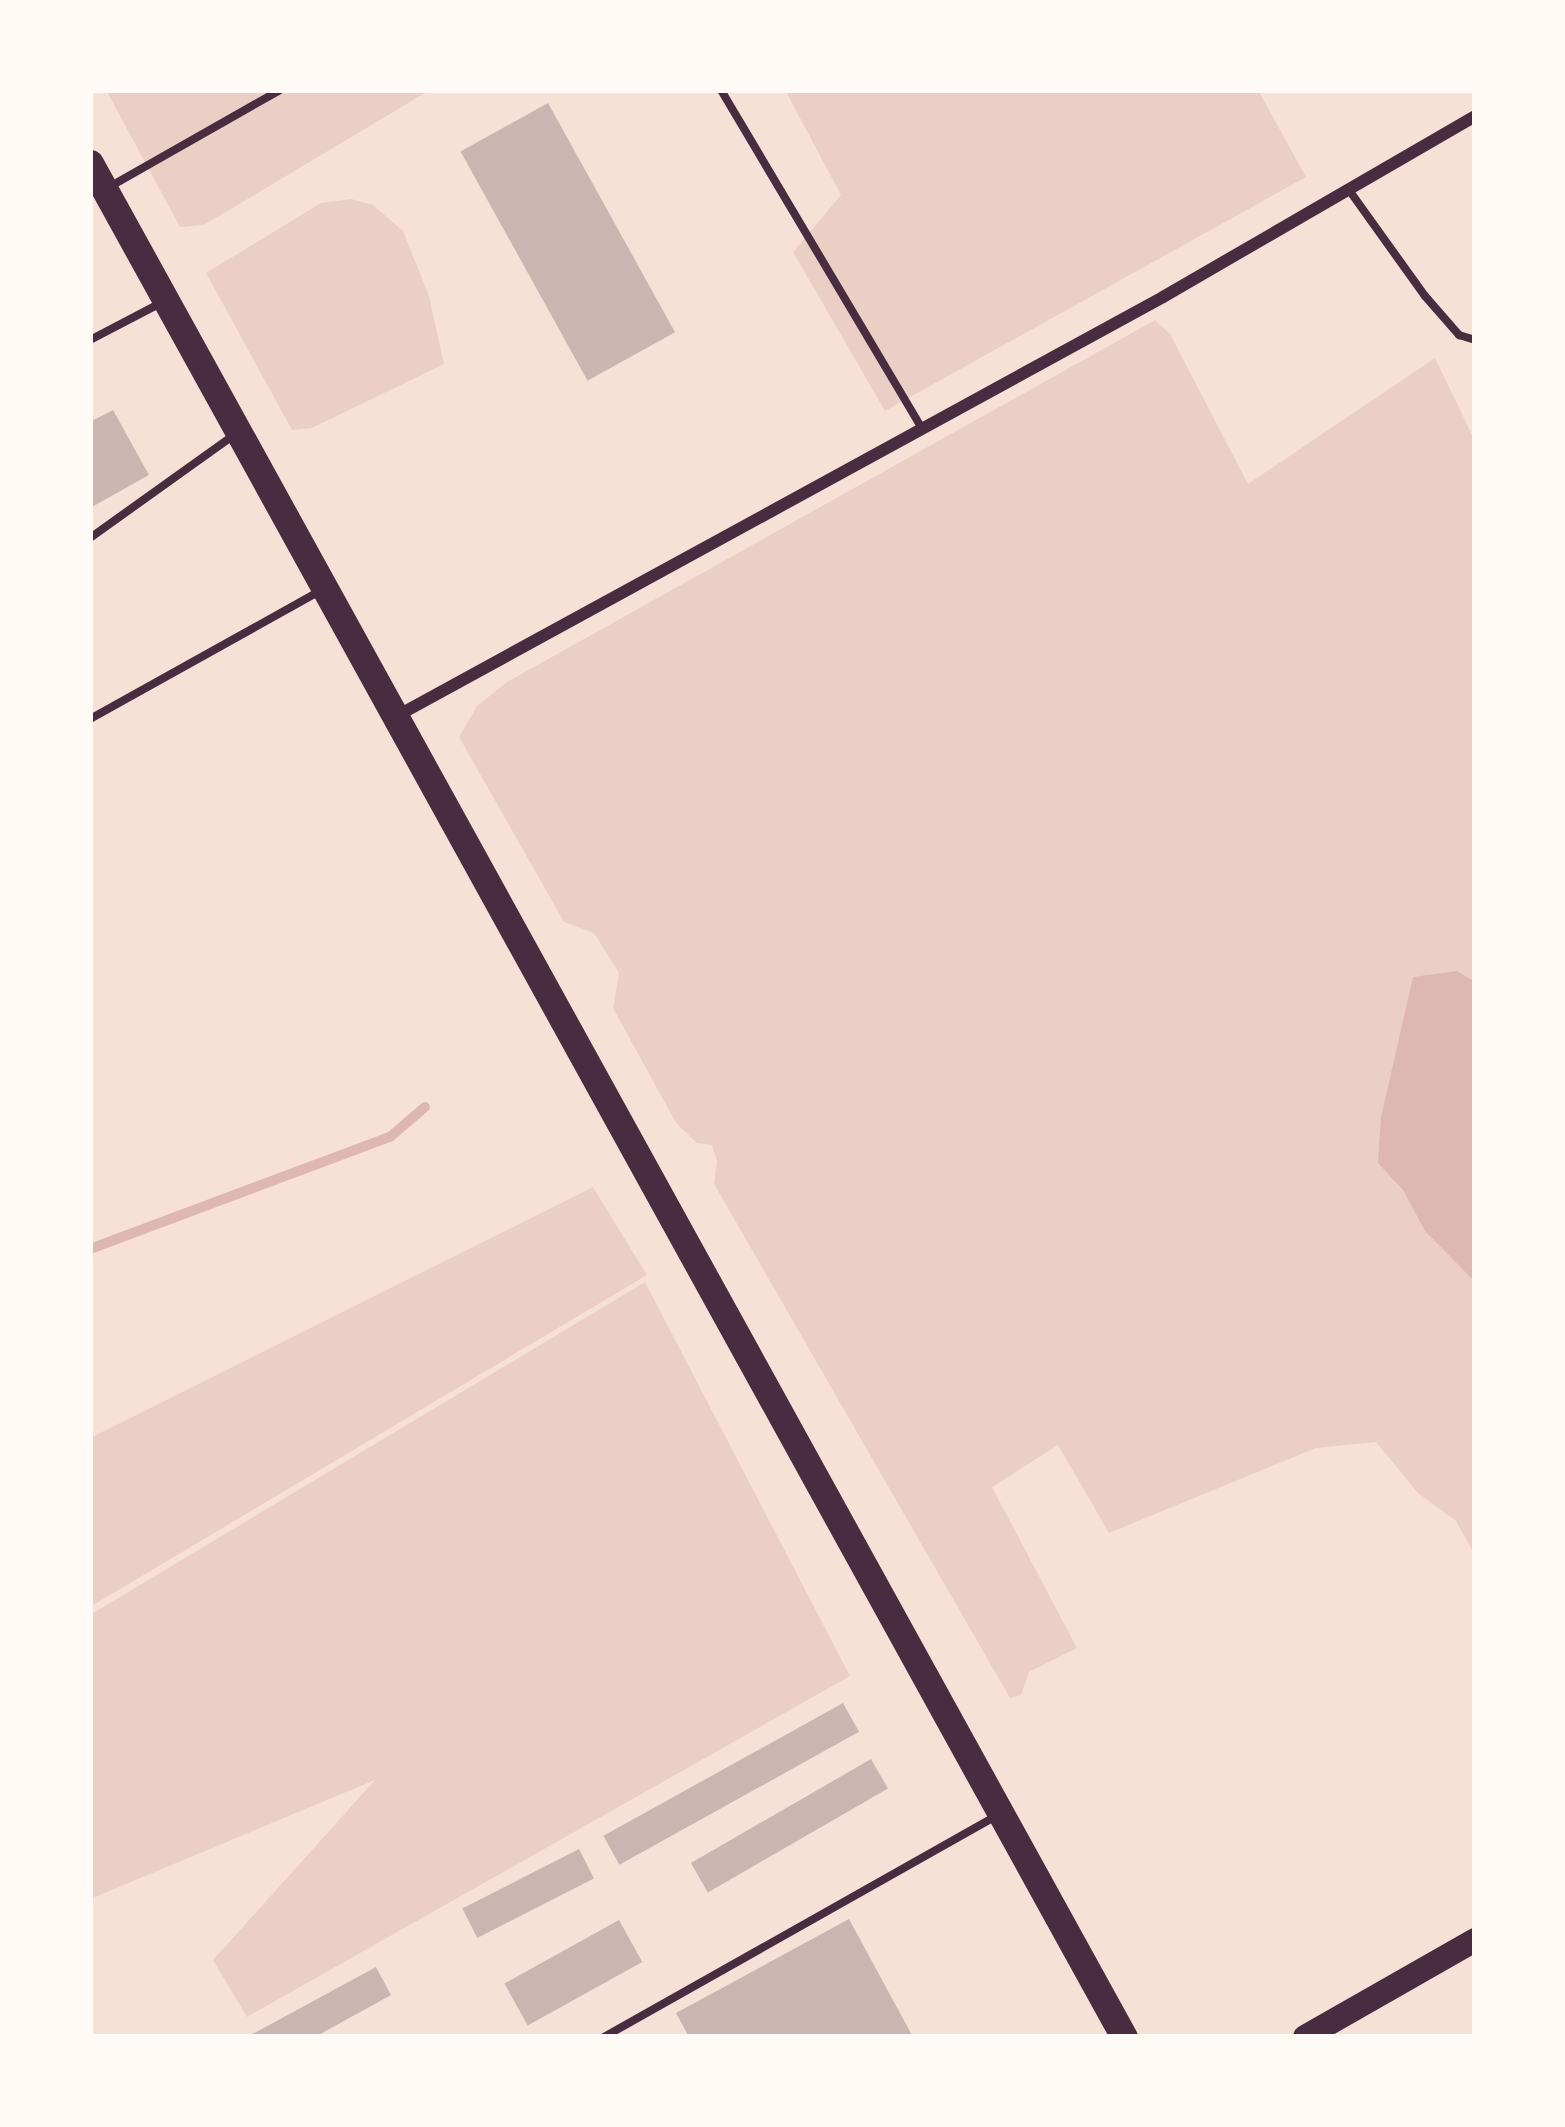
<!DOCTYPE html>
<html>
<head>
<meta charset="utf-8">
<style>
	body { margin:0 }
	#map { position:relative; width:1565px; height:2127px; overflow:hidden; background:#f7e1d7; font-family:Cabin,sans-serif }
	div>[style] { position:absolute }
	[style*='--x'] { left:calc(var(--x)*1px); top:calc(var(--y)*1px); width:calc(var(--w)*1px); rotate:calc(var(--a)*1deg) }
	.green>* { inset:0; background:#ebcfc5 }
	.water>* { inset:0; background:#dcb8b0 }
	.stream>* { height:10px; margin:-5px; padding:0 5px; transform-origin:5px; border-radius:5px; background:#dcb8b0 }
	.building>* { inset:0; background:#ccb4b1; transform-origin:0 0 }
	.service>* { height:8px; margin:-4px; padding:0 4px; transform-origin:4px; border-radius:4px; background:#4a2c40 }
	.minor>* { height:12px; margin:-6px; padding:0 6px; transform-origin:6px; border-radius:6px; background:#4a2c40 }
	.secondary>* { height:24px; margin:-12px; padding:0 12px; transform-origin:12px; border-radius:12px; background:#4a2c40 }
	.primary>* { height:27px; margin:-13.5px; padding:0 13.5px; transform-origin:13.5px; border-radius:13.5px; background:#4a2c40 }
	span { translate:-50% -50%; white-space:nowrap; text-align:center; line-height:1.15; -webkit-text-stroke:9px #fffaf5; paint-order:stroke }
	.frame { position:absolute; inset:0; border:93px solid #fffaf5; pointer-events:none }
</style>
</head>
<body>
<div id="map">
	<div class="green">
		<i style="clip-path:polygon(106px 90px,430px 90px,204px 225px,180px 227px)"></i>
		<i style="clip-path:polygon(785px 90px,1258px 90px,1306px 177px,885px 411px,793px 252px,841px 195px)"></i>
		<i style="clip-path:polygon(351px 199px,373px 205px,403px 231px,429px 296px,444px 364px,312px 428px,292px 430px,206px 273px,321px 203px)"></i>
		<i style="clip-path:polygon(1155px 320px,1170px 334px,1248px 484px,1435px 358px,1475px 441px,1475px 1555px,1456px 1521px,1418px 1493px,1376px 1442px,1316px 1448px,1109px 1533px,1058px 1445px,992px 1487px,1077px 1648px,1029px 1672px,1021px 1695px,1010px 1698px,714px 1184px,717px 1161px,712px 1145px,697px 1143px,676px 1123px,613px 1008px,619px 973px,594px 933px,564px 922px,459px 737px,477px 706px,507px 682px)"></i>
		<i style="clip-path:polygon(593px 1187px,647px 1275px,90px 1607px,90px 1438px)"></i>
		<i style="clip-path:polygon(645px 1282px,850px 1676px,247px 2017px,213px 1960px,375px 1780px,90px 1899px,90px 1615px)"></i>
	</div>
	<div class="water">
		<i style="clip-path:polygon(1457px 971px,1475px 982px,1475px 1282px,1425px 1231px,1403px 1190px,1378px 1163px,1381px 1117px,1413px 977px)"></i>
	</div>
	<div class="stream">
		<i style="--x:90;--y:1249;--w:320;--a:-20.5"></i>
		<i style="--x:390;--y:1137;--w:46;--a:-40.6"></i>
	</div>
	<div class="building">
		<i style="left:548px;top:103px;width:262px;height:100px;rotate:61deg"></i>
		<i style="clip-path:polygon(113px 410px,149px 475px,90px 508px,90px 422px)"></i>
		<i style="left:843px;top:1703px;width:33px;height:274px;rotate:61deg"></i>
		<i style="left:871px;top:1759px;width:34px;height:208px;rotate:60deg"></i>
		<i style="left:579px;top:1849px;width:33px;height:131px;rotate:63deg"></i>
		<i style="clip-path:polygon(849px 1919px,913px 2037px,689px 2037px,676px 2013px)"></i>
		<i style="left:619px;top:1920px;width:48px;height:131px;rotate:61deg"></i>
		<i style="clip-path:polygon(376px 1967px,391px 1995px,315px 2037px,247px 2037px)"></i>
	</div>
	<div class="service">
		<i style="--x:721;--y:90;--w:394;--a:59.3"></i>
		<i style="--x:111;--y:186;--w:194;--a:-29.6"></i>
		<i style="--x:1349;--y:190;--w:130;--a:54.4"></i>
		<i style="--x:1425;--y:296;--w:52;--a:48.9"></i>
		<i style="--x:1459;--y:335;--w:17;--a:17"></i>
		<i style="--x:90;--y:340;--w:78;--a:-27.6"></i>
		<i style="--x:90;--y:538;--w:178;--a:-35.6"></i>
		<i style="--x:90;--y:719;--w:261;--a:-29.1"></i>
		<i style="--x:604;--y:2037;--w:446;--a:-29.4"></i>
	</div>
	<div class="minor">
		<i style="--x:395;--y:717;--w:875;--a:-28.67"></i>
		<i style="--x:1163;--y:297;--w:361;--a:-30.1"></i>
	</div>
	<div class="secondary">
		<i style="--x:1305;--y:2037;--w:196;--a:-29.7"></i>
	</div>
	<div class="primary">
		<i style="--x:90;--y:163;--w:2140;--a:61.11"></i>
	</div>
	<div class="frame"></div>
</div>
</body>
</html>
